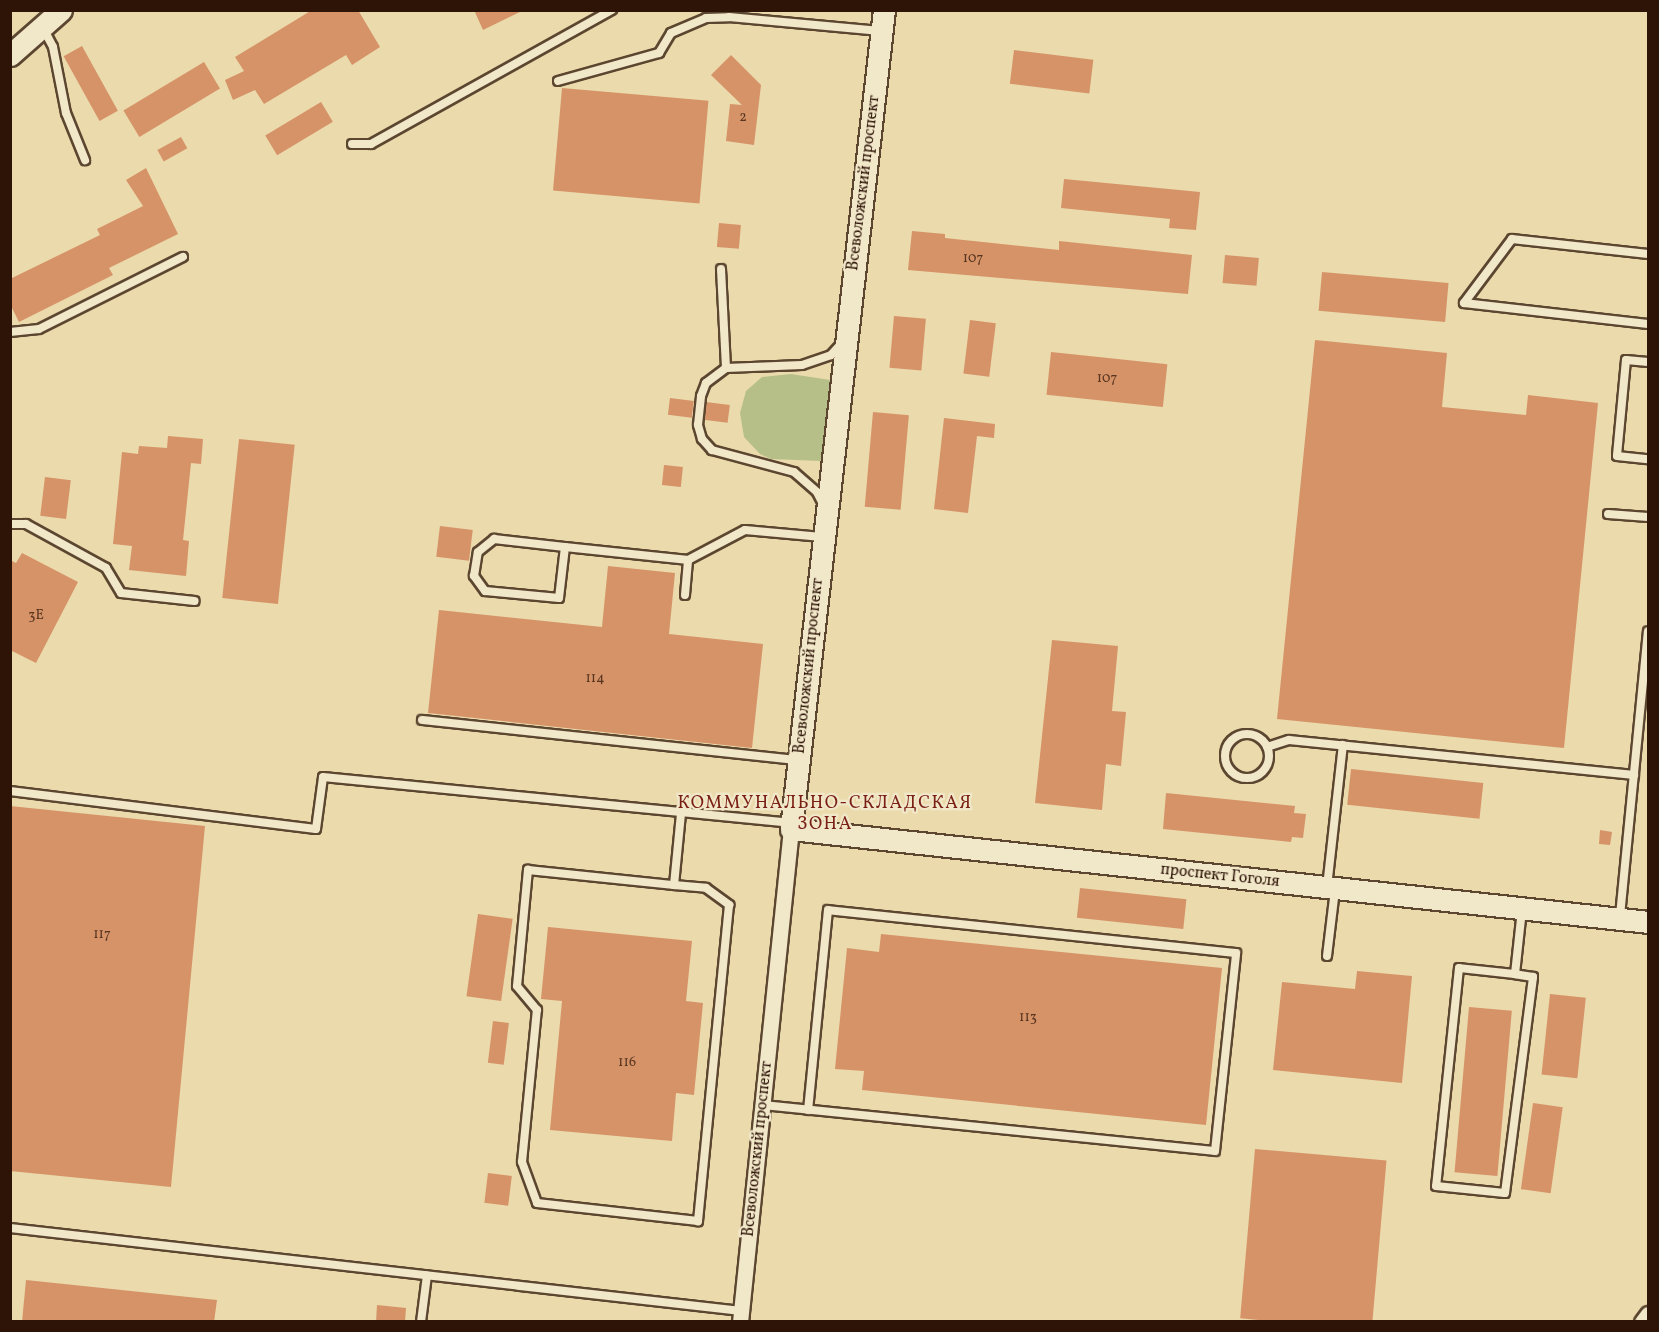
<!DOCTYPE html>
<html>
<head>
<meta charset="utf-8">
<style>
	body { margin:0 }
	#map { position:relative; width:1659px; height:1332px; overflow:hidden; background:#eadaac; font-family:Vollkorn,serif }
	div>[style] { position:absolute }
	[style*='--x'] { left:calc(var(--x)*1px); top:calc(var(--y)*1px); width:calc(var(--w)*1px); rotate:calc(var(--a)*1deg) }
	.green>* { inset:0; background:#b7bf89 }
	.building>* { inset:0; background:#d69368; transform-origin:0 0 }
	.roads { filter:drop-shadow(2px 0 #5c4630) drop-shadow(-2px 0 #5c4630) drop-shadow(0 2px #5c4630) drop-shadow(0 -2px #5c4630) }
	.lane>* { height:8px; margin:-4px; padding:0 4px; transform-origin:4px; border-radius:4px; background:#f1e7c9 }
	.lane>.ring { margin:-4px; padding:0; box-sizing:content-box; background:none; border:8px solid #f1e7c9; border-radius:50% }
	.street>* { height:15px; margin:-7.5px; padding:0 7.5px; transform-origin:7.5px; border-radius:7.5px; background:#f1e7c9 }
	.secondary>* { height:21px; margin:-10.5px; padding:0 10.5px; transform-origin:10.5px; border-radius:10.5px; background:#f1e7c9 }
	span { translate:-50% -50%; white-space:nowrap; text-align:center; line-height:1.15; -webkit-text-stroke:4.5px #f1e7c9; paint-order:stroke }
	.number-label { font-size:14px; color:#57341f }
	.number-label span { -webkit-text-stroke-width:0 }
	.street-label { font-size:16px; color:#2d1407 }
	.neighbourhood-label { font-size:18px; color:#7a1f14; letter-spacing:1.5px }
	.frame { position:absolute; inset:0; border:12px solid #2d1407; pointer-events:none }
</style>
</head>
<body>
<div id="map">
	<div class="green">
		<i style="clip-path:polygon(791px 374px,830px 380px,821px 461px,771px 459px,760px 454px,744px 437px,740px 413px,746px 391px,762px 377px)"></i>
	</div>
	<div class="building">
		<i style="clip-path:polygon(312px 10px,358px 10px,380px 47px,352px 65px,346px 55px,264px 104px,255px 90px,233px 100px,225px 80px,244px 71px,235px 57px)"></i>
		<i style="clip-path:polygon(474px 10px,524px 10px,483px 30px)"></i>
		<i style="left:82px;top:46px;width:74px;height:21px;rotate:61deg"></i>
		<i style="left:1014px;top:50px;width:80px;height:34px;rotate:7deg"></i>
		<i style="clip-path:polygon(731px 55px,761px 85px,754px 145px,726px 141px,730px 104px,742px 105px,711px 75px)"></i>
		<i style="left:204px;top:62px;width:31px;height:94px;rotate:59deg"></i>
		<i style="left:562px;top:88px;width:147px;height:103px;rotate:5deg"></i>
		<i style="left:321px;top:102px;width:23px;height:65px;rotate:59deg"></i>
		<i style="left:181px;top:137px;width:13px;height:27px;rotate:61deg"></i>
		<i style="clip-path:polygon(146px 168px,178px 234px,109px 268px,113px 275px,19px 322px,10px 304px,10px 279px,100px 235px,97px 229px,143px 206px,126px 180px)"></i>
		<i style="clip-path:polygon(1064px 179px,1200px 192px,1196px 230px,1169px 228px,1170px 219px,1061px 208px)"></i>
		<i style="left:719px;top:223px;width:22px;height:24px;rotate:5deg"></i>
		<i style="clip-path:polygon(912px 231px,945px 234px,945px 238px,1059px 250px,1059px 241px,1192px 255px,1188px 294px,908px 270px)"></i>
		<i style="left:1225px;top:255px;width:34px;height:28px;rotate:5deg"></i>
		<i style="left:1322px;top:272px;width:127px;height:39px;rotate:5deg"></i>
		<i style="left:894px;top:316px;width:32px;height:52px;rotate:5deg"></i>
		<i style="left:970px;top:320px;width:26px;height:54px;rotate:7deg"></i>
		<i style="clip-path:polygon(1315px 340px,1447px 353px,1442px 407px,1526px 415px,1528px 395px,1598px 403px,1564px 748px,1277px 719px)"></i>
		<i style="left:1051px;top:352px;width:117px;height:43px;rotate:6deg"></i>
		<i style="left:670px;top:398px;width:24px;height:17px;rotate:7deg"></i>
		<i style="left:706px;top:402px;width:24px;height:18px;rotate:7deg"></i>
		<i style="left:873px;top:412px;width:36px;height:95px;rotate:5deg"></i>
		<i style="clip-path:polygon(944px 418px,995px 424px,994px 438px,977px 436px,968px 513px,934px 509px)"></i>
		<i style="clip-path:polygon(168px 436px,203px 439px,201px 464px,191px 463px,183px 540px,189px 541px,186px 576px,129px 570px,132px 546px,113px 544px,122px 452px,138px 454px,139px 446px,167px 448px)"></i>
		<i style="left:239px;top:439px;width:56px;height:160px;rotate:6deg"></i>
		<i style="left:664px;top:465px;width:19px;height:20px;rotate:6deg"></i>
		<i style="left:45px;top:477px;width:26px;height:39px;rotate:7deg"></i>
		<i style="left:440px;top:526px;width:33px;height:31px;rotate:7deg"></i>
		<i style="clip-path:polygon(22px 553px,78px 582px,36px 663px,10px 650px,10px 560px,16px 563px)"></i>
		<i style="clip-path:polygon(608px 566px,675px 573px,669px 634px,763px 644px,752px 748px,428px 713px,439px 610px,602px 627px)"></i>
		<i style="clip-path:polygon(1052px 640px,1118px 646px,1112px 711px,1126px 712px,1121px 766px,1106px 764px,1102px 810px,1035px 803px)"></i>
		<i style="left:1351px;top:769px;width:133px;height:36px;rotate:6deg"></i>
		<i style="clip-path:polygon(1166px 793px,1295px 806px,1294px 813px,1306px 814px,1303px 838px,1292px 837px,1291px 842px,1163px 829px)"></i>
		<i style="clip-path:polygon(10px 806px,205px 826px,171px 1187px,10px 1171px)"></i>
		<i style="clip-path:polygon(1600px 830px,1612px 832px,1610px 845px,1599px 844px)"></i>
		<i style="left:1080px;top:888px;width:107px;height:30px;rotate:6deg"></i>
		<i style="left:478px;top:914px;width:35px;height:83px;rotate:8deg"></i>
		<i style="clip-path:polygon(548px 927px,692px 941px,686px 1001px,703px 1003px,694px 1095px,676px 1093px,672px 1141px,550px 1130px,562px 1001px,541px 999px)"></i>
		<i style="clip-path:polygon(881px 934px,1222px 968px,1206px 1125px,862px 1090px,864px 1071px,835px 1069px,847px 948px,879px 952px)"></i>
		<i style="clip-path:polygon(1357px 971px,1412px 976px,1402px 1083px,1273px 1070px,1282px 982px,1355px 989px)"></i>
		<i style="left:1550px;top:994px;width:36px;height:81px;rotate:6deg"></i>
		<i style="left:1469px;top:1007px;width:43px;height:166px;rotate:5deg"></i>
		<i style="left:493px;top:1021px;width:16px;height:42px;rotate:7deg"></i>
		<i style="left:1533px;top:1103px;width:30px;height:87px;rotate:8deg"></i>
		<i style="left:1255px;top:1149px;width:132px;height:170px;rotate:5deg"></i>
		<i style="left:488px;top:1173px;width:24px;height:30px;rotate:7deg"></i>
		<i style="clip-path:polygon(26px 1280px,217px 1300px,214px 1322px,22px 1322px)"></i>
		<i style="clip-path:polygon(377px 1305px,406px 1308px,405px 1322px,376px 1322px)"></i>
	</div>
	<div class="roads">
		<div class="lane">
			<i style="--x:43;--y:28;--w:21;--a:62"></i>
			<i style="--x:53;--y:47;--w:67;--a:78.9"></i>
			<i style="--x:66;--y:113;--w:51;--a:68"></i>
			<i style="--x:558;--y:81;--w:105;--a:-15.5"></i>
			<i style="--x:659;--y:53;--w:23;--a:-59"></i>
			<i style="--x:671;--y:33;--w:38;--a:-23"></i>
			<i style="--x:706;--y:18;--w:23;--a:-2"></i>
			<i style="--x:729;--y:17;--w:152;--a:5.3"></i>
			<i style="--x:352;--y:144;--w:19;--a:0"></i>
			<i style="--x:371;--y:144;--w:276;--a:-29.1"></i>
			<i style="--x:1648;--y:254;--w:137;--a:-173.7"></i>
			<i style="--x:1512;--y:239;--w:80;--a:126.9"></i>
			<i style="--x:1464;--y:303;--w:185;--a:6.5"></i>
			<i style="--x:721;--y:269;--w:99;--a:87.1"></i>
			<i style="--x:10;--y:332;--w:29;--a:-6"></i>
			<i style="--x:39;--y:329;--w:161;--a:-26.6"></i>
			<i style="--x:1648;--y:362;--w:22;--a:-175"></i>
			<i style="--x:1626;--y:360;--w:96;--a:95.4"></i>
			<i style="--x:1617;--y:456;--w:31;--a:6"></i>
			<i style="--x:823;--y:504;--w:13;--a:-117"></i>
			<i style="--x:817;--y:492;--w:30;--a:-139"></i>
			<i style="--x:794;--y:472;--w:85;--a:-165"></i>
			<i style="--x:712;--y:450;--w:15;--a:-132"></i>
			<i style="--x:702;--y:439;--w:15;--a:-106"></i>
			<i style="--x:698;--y:425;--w:29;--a:-84"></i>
			<i style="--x:701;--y:396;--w:14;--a:-69"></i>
			<i style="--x:706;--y:383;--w:25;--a:-37"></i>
			<i style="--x:726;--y:368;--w:76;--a:-2.3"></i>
			<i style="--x:802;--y:365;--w:31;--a:-19"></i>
			<i style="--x:831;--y:355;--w:13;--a:-48"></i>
			<i style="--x:1608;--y:514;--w:40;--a:4.3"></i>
			<i style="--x:10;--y:524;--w:16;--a:0"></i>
			<i style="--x:26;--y:524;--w:91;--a:28.8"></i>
			<i style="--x:106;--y:568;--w:29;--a:59"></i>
			<i style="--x:121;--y:593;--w:74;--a:6.2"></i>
			<i style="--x:565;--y:547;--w:51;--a:96.7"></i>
			<i style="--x:559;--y:598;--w:74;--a:-174.6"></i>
			<i style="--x:485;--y:591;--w:19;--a:-126"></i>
			<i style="--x:474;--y:576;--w:24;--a:-81"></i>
			<i style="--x:478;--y:552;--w:21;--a:-39"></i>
			<i style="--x:494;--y:539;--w:71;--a:6.4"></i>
			<i style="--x:565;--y:547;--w:124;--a:6"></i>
			<i style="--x:688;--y:560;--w:64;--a:-27.8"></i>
			<i style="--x:745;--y:530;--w:77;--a:5.2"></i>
			<i style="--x:685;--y:595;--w:35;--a:-85"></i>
			<i style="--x:422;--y:720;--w:377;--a:6.1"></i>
			<i class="ring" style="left:1225px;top:734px;width:36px;height:36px"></i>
			<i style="--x:1267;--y:747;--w:23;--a:-18"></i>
			<i style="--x:1289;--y:740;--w:347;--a:5.8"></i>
			<i style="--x:10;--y:791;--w:308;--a:7.1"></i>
			<i style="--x:316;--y:829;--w:52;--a:-82.3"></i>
			<i style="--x:323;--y:777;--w:469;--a:5.6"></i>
			<i style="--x:674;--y:885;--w:32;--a:5"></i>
			<i style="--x:706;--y:888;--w:29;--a:36"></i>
			<i style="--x:729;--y:905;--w:318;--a:95.6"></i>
			<i style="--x:698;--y:1221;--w:162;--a:-173.6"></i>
			<i style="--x:537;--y:1203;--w:44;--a:-110.1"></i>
			<i style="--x:522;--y:1162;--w:153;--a:-84.4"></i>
			<i style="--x:537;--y:1010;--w:31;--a:-130"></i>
			<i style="--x:517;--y:986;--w:117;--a:-84.6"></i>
			<i style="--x:528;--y:870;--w:147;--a:5.9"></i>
			<i style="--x:674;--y:885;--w:71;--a:-84.4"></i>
			<i style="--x:1327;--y:887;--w:143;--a:-83.6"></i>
			<i style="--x:1620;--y:916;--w:286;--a:-84.4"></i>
			<i style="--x:1327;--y:956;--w:66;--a:-83.1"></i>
			<i style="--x:1515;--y:974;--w:56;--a:-173.9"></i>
			<i style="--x:1459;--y:968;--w:219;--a:96"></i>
			<i style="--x:1436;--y:1186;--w:69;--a:5.8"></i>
			<i style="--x:1505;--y:1193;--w:218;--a:-82.6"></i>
			<i style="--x:1533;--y:977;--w:18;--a:-171"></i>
			<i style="--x:1515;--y:974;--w:64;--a:-83.8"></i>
			<i style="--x:762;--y:1105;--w:455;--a:5.8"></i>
			<i style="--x:1215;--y:1151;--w:199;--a:-83.9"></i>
			<i style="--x:1236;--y:953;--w:410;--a:-174"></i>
			<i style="--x:828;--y:910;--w:201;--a:95.7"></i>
			<i style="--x:10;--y:1228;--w:736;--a:6.48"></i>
			<i style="--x:421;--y:1322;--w:47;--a:-82.7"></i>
		</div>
		<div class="street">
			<i style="--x:740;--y:1322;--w:496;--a:-84.1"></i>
			<i style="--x:1642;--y:1322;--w:10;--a:-53"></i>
		</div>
		<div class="secondary">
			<i style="--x:884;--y:10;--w:824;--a:96.48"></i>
			<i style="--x:791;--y:829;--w:862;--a:6.19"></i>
			<i style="--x:10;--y:55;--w:68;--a:-41.4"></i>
		</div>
	</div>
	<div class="number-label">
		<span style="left:743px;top:118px">2</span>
		<span style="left:973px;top:259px">107</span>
		<span style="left:1107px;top:379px">107</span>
		<span style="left:36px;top:616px">3Е</span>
		<span style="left:595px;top:679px">114</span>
		<span style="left:102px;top:935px">117</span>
		<span style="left:1028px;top:1018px">113</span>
		<span style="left:627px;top:1063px">116</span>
	</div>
	<div class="street-label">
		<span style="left:864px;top:183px;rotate:-83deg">Всеволожский проспект</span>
		<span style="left:809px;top:666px;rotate:-84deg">Всеволожский проспект</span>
		<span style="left:1220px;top:876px;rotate:6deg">проспект Гоголя</span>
		<span style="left:758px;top:1149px;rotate:-84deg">Всеволожский проспект</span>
	</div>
	<div class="neighbourhood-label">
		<span style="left:825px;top:815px">КОММУНАЛЬНО-СКЛАДСКАЯ<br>ЗОНА</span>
	</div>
	<div class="frame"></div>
</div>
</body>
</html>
